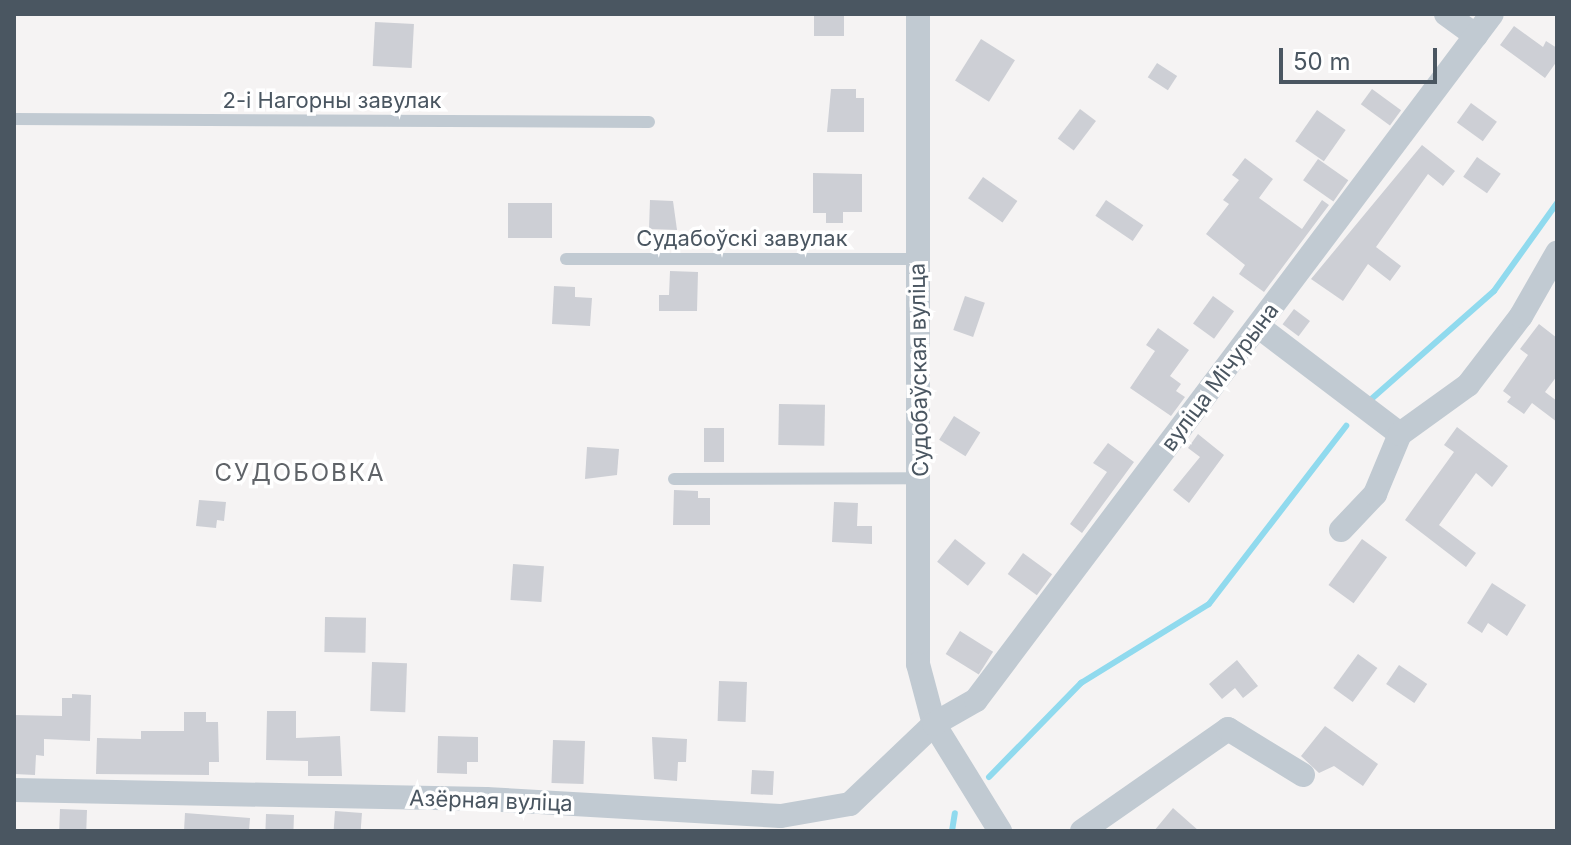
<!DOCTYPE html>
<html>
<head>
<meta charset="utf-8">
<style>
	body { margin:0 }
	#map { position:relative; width:1571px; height:845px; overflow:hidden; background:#f5f3f3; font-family:Inter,sans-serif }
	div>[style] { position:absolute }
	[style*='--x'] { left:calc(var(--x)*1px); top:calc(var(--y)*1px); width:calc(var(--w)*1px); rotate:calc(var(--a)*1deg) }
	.stream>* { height:6px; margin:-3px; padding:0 3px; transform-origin:3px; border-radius:3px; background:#90daee }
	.building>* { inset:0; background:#cdcfd5; transform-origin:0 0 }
	.lane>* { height:12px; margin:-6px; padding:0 6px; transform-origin:6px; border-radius:6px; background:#c1cad2 }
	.street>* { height:24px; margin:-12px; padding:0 12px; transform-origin:12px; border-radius:12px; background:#c1cad2 }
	span { translate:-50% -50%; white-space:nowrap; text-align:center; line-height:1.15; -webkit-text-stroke:7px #fff; paint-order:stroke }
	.street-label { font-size:22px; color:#4a5661 }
	.neighbourhood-label { font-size:24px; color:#5f6368; letter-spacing:2px }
	.frame { position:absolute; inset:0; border:16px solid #4a5661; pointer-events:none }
	.scale { position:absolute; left:1279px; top:48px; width:158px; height:36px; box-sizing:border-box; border:4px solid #4a5661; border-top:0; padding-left:10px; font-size:24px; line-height:28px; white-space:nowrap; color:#4a5661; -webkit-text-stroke:6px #fff; paint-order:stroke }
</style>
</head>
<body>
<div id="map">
	<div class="stream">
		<i style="--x:1368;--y:402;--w:168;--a:-41.4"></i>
		<i style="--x:1494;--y:291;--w:108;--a:-54.4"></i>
		<i style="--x:989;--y:777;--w:132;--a:-45.6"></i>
		<i style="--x:1081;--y:683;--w:150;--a:-31.7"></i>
		<i style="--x:1209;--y:604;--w:225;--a:-52.4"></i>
		<i style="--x:952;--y:831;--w:18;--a:-81"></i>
	</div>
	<div class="building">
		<i style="left:814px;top:14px;width:30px;height:22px"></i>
		<i style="left:375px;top:22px;width:39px;height:44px;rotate:3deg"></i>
		<i style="clip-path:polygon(1514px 26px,1543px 47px,1546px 41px,1557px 48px,1557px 61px,1545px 78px,1500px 45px)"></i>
		<i style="left:981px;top:39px;width:40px;height:49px;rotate:32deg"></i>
		<i style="left:1157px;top:63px;width:24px;height:17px;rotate:33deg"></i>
		<i style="clip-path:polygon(831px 89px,856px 89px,856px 98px,864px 98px,864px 132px,827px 132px)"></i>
		<i style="left:1372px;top:89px;width:36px;height:19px;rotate:36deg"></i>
		<i style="left:1471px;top:103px;width:32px;height:24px;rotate:36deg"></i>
		<i style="left:1080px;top:109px;width:20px;height:37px;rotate:37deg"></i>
		<i style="left:1317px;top:110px;width:35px;height:38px;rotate:35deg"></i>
		<i style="clip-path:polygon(1422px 145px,1455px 171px,1443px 186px,1428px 174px,1376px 247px,1401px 266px,1390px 281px,1368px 264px,1343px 301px,1311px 279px)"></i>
		<i style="left:1477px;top:157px;width:29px;height:24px;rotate:35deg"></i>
		<i style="clip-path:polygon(1245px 158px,1273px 179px,1259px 198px,1302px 229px,1322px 200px,1329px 205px,1264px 292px,1239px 274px,1245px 265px,1206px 234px,1229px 204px,1223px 200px,1239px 180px,1232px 175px)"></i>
		<i style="left:1318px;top:159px;width:37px;height:26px;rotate:35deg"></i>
		<i style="clip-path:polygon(813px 173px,862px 174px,862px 212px,843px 212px,843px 223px,826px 223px,826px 213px,813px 213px)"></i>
		<i style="left:983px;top:177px;width:42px;height:26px;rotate:35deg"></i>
		<i style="clip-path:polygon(650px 200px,673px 201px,677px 230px,649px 229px)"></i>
		<i style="left:1106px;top:200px;width:45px;height:19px;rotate:34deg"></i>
		<i style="left:508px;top:203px;width:44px;height:35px"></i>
		<i style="clip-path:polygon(670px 271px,698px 272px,697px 311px,659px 311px,659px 295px,669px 295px)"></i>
		<i style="clip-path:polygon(554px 286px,575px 287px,575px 297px,592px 298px,590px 326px,552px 324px)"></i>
		<i style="left:965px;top:296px;width:21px;height:36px;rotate:19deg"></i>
		<i style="left:1213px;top:296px;width:26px;height:34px;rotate:36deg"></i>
		<i style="left:1294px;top:309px;width:20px;height:19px;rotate:37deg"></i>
		<i style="clip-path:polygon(1539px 324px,1557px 338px,1557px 376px,1545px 392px,1557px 401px,1557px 422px,1532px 403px,1524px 414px,1507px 402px,1511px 397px,1503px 391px,1528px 355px,1520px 349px)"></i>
		<i style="clip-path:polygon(1158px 328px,1189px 350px,1170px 376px,1181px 384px,1176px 391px,1185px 397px,1171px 416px,1130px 388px,1155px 351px,1146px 345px)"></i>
		<i style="left:779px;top:404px;width:46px;height:41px;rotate:1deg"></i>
		<i style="left:954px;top:416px;width:31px;height:28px;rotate:32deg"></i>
		<i style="clip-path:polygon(1457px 427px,1508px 466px,1492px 487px,1476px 473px,1439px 525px,1476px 553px,1466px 567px,1405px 520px,1454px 452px,1444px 445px)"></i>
		<i style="left:704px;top:428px;width:20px;height:34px"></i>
		<i style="clip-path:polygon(1198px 434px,1224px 455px,1189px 503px,1173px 490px,1200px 457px,1188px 448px)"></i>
		<i style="clip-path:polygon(1108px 443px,1134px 462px,1082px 533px,1070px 524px,1107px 472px,1093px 463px)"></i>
		<i style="clip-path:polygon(587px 447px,619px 449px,617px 475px,585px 479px)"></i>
		<i style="clip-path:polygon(674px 490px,698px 491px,698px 498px,710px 498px,710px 525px,673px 525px)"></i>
		<i style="clip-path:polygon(199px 500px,226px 502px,224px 521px,217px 520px,216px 528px,196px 526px)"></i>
		<i style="clip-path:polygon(834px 502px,858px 503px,857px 526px,872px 526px,872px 544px,832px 542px)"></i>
		<i style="left:955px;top:539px;width:39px;height:29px;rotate:38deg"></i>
		<i style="left:1362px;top:539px;width:31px;height:57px;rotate:36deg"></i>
		<i style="left:1023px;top:553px;width:36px;height:26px;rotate:36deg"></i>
		<i style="left:513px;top:564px;width:31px;height:36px;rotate:4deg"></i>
		<i style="clip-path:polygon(1492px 583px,1526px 605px,1507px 636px,1488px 623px,1482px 633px,1467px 623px)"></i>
		<i style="left:325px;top:617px;width:41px;height:35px;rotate:1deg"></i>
		<i style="left:960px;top:631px;width:39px;height:27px;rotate:32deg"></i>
		<i style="left:1358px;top:654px;width:24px;height:42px;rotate:36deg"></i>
		<i style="clip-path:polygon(1237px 660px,1258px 686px,1243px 698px,1235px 688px,1222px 699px,1209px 684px)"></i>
		<i style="left:372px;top:662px;width:35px;height:49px;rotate:2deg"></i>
		<i style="left:1399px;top:665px;width:34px;height:23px;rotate:34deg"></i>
		<i style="left:719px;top:681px;width:28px;height:40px;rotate:2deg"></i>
		<i style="clip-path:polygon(72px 694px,91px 695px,90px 741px,44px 739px,44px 756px,36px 755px,35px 775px,14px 774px,14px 715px,62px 716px,62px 698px,72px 698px)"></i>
		<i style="clip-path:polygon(267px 711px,296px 711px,296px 738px,340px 736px,342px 776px,308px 776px,308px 761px,266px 760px)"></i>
		<i style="clip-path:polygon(184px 712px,206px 712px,206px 722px,218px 722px,219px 762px,209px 762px,209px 775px,96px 774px,97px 738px,141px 739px,141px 731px,184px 731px)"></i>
		<i style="clip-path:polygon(1325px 726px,1378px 764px,1363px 786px,1334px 766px,1319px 773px,1301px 756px)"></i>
		<i style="clip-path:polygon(438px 736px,478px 737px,478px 762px,467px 762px,467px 774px,437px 773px)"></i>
		<i style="clip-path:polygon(652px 737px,687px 739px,686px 762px,678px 762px,677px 781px,654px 779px)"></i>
		<i style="left:553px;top:740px;width:32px;height:43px;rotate:2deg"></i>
		<i style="left:752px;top:770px;width:22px;height:24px;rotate:3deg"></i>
		<i style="clip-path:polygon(1173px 808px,1199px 831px,1154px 831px)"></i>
		<i style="left:60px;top:809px;width:27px;height:22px;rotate:2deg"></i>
		<i style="left:335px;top:811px;width:27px;height:20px;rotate:4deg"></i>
		<i style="clip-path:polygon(185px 813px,250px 818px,249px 831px,184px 831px)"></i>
		<i style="left:266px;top:814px;width:28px;height:17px;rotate:2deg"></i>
	</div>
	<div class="lane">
		<i style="--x:14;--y:119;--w:635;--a:0.27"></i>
		<i style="--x:566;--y:259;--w:351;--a:0"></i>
		<i style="--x:674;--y:479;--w:247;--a:-0.2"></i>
	</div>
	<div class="street">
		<i style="--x:918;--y:14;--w:650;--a:90"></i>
		<i style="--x:918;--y:664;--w:62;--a:75.1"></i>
		<i style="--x:934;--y:724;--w:126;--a:58.3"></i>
		<i style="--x:1446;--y:14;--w:37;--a:36"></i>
		<i style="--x:1259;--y:327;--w:177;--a:37.2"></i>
		<i style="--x:1341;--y:530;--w:50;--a:-46.6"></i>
		<i style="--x:1375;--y:494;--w:65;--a:-67.4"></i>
		<i style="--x:1400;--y:434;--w:84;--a:-35.8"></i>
		<i style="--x:1468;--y:385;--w:87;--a:-52.5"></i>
		<i style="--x:1521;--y:316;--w:73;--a:-60.3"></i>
		<i style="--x:14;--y:790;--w:472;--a:1.1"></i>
		<i style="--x:486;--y:799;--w:295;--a:3.3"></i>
		<i style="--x:781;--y:816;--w:70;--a:-9.9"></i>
		<i style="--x:850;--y:804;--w:116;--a:-43.6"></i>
		<i style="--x:934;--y:724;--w:48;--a:-29.7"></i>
		<i style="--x:976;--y:700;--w:858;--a:-53.05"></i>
		<i style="--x:1082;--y:831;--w:178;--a:-34.9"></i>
		<i style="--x:1228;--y:729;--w:88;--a:31.5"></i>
	</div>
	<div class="street-label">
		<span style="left:332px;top:101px">2-і Нагорны завулак</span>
		<span style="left:742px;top:239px">Судабоўскі завулак</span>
		<span style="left:919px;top:370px;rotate:-91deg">Судобаўская вуліца</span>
		<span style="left:1220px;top:377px;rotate:-53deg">вуліца Мічурына</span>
		<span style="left:491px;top:801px;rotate:2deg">Азёрная вуліца</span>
	</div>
	<div class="neighbourhood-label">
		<span style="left:300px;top:473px">СУДОБОВКА</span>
	</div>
	<div class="frame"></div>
	<div class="scale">50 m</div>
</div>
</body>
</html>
